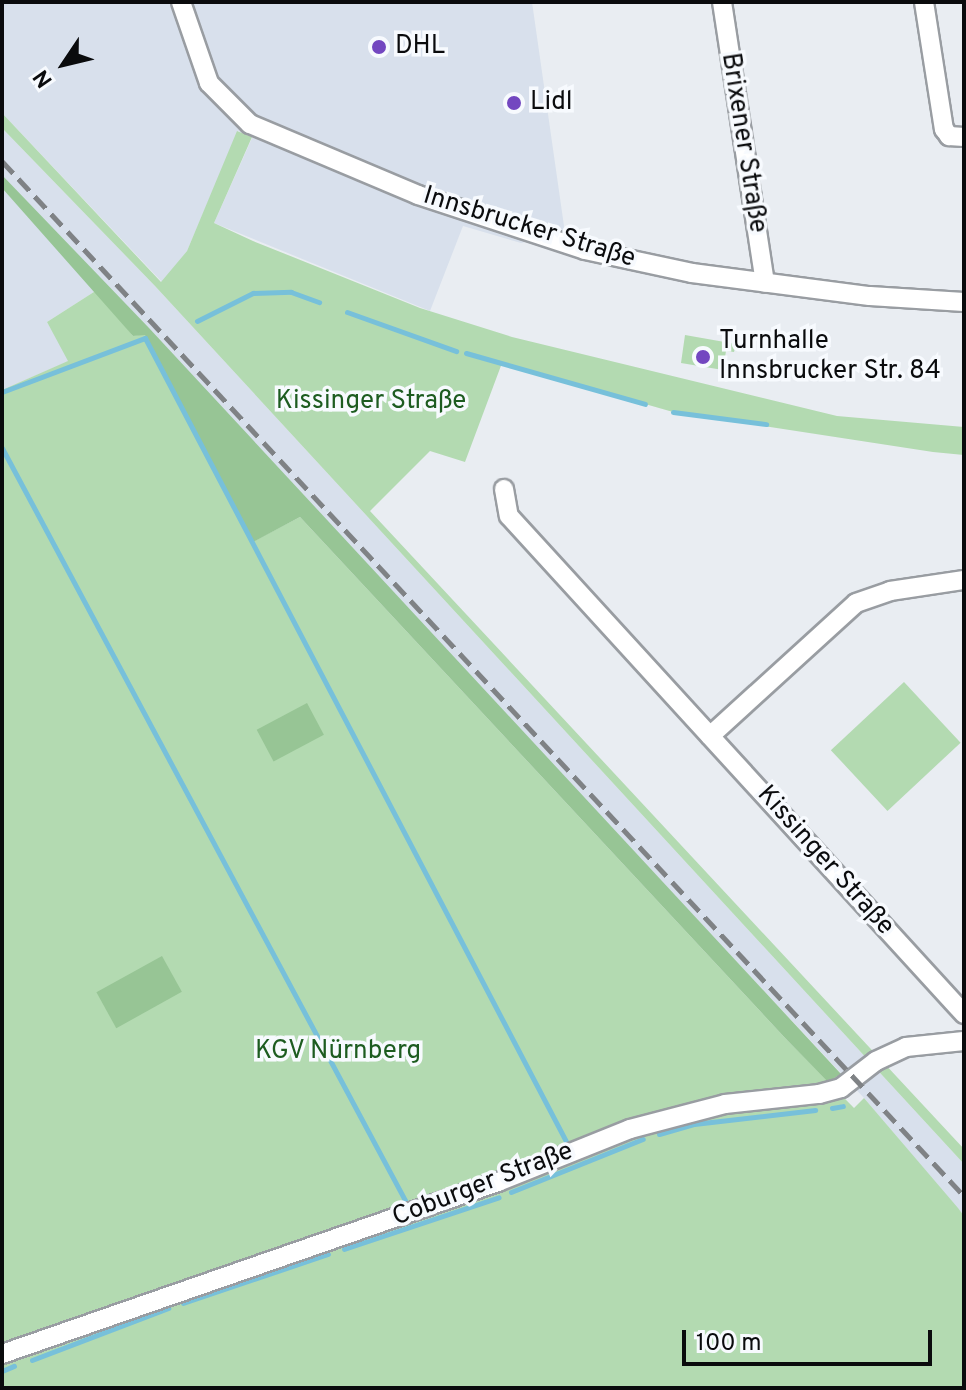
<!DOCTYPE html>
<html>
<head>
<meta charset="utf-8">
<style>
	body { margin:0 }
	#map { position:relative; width:966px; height:1390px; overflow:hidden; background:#e9edf2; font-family:Overpass,sans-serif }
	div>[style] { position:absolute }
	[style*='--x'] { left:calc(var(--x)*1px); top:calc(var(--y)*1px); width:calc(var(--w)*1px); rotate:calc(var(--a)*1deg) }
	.built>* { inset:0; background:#d8e0ec }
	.green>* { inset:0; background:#b3dab1; transform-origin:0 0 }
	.forest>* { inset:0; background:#97c595; transform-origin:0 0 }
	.stream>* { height:5px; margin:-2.5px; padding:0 2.5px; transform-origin:2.5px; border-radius:2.5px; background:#77c0da }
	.roads { filter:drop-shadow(2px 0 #999da2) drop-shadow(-2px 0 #999da2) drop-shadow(0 2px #999da2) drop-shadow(0 -2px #999da2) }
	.minor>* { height:18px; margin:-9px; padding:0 9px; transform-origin:9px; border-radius:9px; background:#fff }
	.rail>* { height:5px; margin-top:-2.5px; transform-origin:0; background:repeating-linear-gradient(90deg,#7f8285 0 16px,transparent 0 24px) }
	.dots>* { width:22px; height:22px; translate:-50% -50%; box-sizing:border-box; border:4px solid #f7fafe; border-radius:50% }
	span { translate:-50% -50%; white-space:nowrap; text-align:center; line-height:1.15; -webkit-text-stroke:7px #f7fafe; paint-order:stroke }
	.poi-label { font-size:26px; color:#0a0b0d }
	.left { translate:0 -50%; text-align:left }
	.street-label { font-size:26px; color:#0a0b0d }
	.park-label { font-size:26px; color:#1d5c20 }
	.frame { position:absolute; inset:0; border:4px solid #0a0b0d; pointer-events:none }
	.north { position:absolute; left:24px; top:24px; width:80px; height:80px; -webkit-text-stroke:6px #f7fafe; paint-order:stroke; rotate:235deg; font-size:22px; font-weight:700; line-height:32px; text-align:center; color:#0a0b0d }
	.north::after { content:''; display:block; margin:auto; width:28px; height:36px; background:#0a0b0d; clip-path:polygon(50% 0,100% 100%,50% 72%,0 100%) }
	.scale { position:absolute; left:682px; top:1330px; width:250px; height:36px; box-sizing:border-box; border:4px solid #0a0b0d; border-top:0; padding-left:10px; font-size:24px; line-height:28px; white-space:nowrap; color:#0a0b0d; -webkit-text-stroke:6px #f7fafe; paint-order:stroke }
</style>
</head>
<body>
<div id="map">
	<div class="built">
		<i style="clip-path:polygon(14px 2px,532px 2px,565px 233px,521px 243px,463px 226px,430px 311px,214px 223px,252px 138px,238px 131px,187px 251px,162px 282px,2px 113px,2px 4px)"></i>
		<i style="clip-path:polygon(2px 128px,155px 286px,964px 1164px,964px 1216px,864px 1098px,2px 175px)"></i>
		<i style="clip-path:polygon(2px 188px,97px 290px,47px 322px,69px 361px,2px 390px)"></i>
	</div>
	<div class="green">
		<i style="clip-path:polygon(2px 113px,161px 282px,187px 251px,237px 131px,252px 137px,214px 223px,253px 241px,420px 308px,512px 337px,837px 416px,964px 427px,964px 455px,933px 452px,673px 412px,502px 363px,465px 462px,430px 451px,370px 511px,964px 1149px,964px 1164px,155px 286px,2px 128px)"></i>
		<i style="clip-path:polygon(97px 290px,133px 336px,145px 334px,254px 541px,300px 517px,786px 1039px,854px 1108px,864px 1098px,958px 1208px,964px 1216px,964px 1388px,2px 1388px,2px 390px,68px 361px,47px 322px)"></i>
		<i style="clip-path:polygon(685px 335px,736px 344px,734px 352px,726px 351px,723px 370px,681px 363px)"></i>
		<i style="left:904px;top:682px;width:83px;height:100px;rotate:47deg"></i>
	</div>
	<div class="forest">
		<i style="clip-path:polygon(2px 175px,149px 328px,841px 1074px,828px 1082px,786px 1039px,300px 517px,253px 542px,145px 335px,133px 336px,2px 188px)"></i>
		<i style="left:307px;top:703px;width:36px;height:57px;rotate:62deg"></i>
		<i style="left:162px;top:956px;width:41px;height:75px;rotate:61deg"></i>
	</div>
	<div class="stream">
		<i style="--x:347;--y:312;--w:116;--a:19.7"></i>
		<i style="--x:197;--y:321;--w:63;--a:-26.6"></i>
		<i style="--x:253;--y:293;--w:38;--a:-2"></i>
		<i style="--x:291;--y:292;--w:30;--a:20"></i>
		<i style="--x:145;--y:338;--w:909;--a:62.34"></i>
		<i style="--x:466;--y:353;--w:186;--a:15.9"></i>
		<i style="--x:2;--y:392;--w:153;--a:-20.7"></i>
		<i style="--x:673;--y:412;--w:94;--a:7.4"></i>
		<i style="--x:2;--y:448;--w:855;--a:61.82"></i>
		<i style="--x:832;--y:1108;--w:11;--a:-10"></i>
		<i style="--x:659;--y:1134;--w:36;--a:-16"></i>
		<i style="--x:694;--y:1124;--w:122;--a:-6.6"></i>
		<i style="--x:511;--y:1192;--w:142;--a:-21.9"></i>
		<i style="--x:344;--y:1249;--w:163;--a:-18.5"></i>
		<i style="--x:183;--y:1303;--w:153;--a:-18.7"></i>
		<i style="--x:32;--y:1360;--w:146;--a:-20.9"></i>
		<i style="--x:2;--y:1371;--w:13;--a:-23"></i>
	</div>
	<div class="roads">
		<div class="minor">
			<i style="--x:181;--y:2;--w:86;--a:70.9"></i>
			<i style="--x:209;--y:83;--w:58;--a:45"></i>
			<i style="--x:250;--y:124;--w:182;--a:22.9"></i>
			<i style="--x:418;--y:195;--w:176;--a:18.2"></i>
			<i style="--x:585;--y:250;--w:109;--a:12.1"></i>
			<i style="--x:692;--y:273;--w:179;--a:7.4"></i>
			<i style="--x:870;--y:296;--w:94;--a:3.7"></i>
			<i style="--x:722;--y:2;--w:284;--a:81.3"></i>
			<i style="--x:924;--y:2;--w:129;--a:81.1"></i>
			<i style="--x:944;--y:129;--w:9;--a:54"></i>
			<i style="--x:949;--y:136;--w:15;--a:4"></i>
			<i style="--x:504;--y:489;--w:27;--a:80"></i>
			<i style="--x:509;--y:516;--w:675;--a:47.58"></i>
			<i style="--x:710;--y:736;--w:197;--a:-42.3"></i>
			<i style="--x:856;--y:603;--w:36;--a:-19"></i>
			<i style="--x:890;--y:591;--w:75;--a:-8.5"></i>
			<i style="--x:2;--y:1354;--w:525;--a:-19.13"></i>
			<i style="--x:498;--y:1182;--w:142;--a:-21.9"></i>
			<i style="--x:630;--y:1129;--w:98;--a:-14.7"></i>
			<i style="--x:725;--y:1104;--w:95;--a:-6.1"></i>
			<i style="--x:819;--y:1094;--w:23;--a:-15"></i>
			<i style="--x:841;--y:1088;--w:44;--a:-37.6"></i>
			<i style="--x:876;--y:1061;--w:33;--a:-25"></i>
			<i style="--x:906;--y:1047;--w:58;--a:-5.9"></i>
		</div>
	</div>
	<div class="rail">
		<i style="--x:2;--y:161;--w:1413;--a:47.09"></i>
	</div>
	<div class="dots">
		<i style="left:379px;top:47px;background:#7347c0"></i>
		<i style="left:514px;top:103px;background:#7347c0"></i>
		<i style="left:703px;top:357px;background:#7347c0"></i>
	</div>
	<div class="poi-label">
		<span class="left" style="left:395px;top:47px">DHL</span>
		<span class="left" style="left:530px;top:103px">Lidl</span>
		<span class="left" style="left:719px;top:357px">Turnhalle<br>Innsbrucker Str. 84</span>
	</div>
	<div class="street-label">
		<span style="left:743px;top:143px;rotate:81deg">Brixener Straße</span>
		<span style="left:529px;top:228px;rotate:17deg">Innsbrucker Straße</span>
		<span style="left:825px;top:861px;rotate:48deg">Kissinger Straße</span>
		<span style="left:483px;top:1185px;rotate:-21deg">Coburger Straße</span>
	</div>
	<div class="park-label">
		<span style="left:371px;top:402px">Kissinger Straße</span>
		<span style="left:338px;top:1052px">KGV Nürnberg</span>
	</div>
	<div class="frame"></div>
	<div class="north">N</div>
	<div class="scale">100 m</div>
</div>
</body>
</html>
